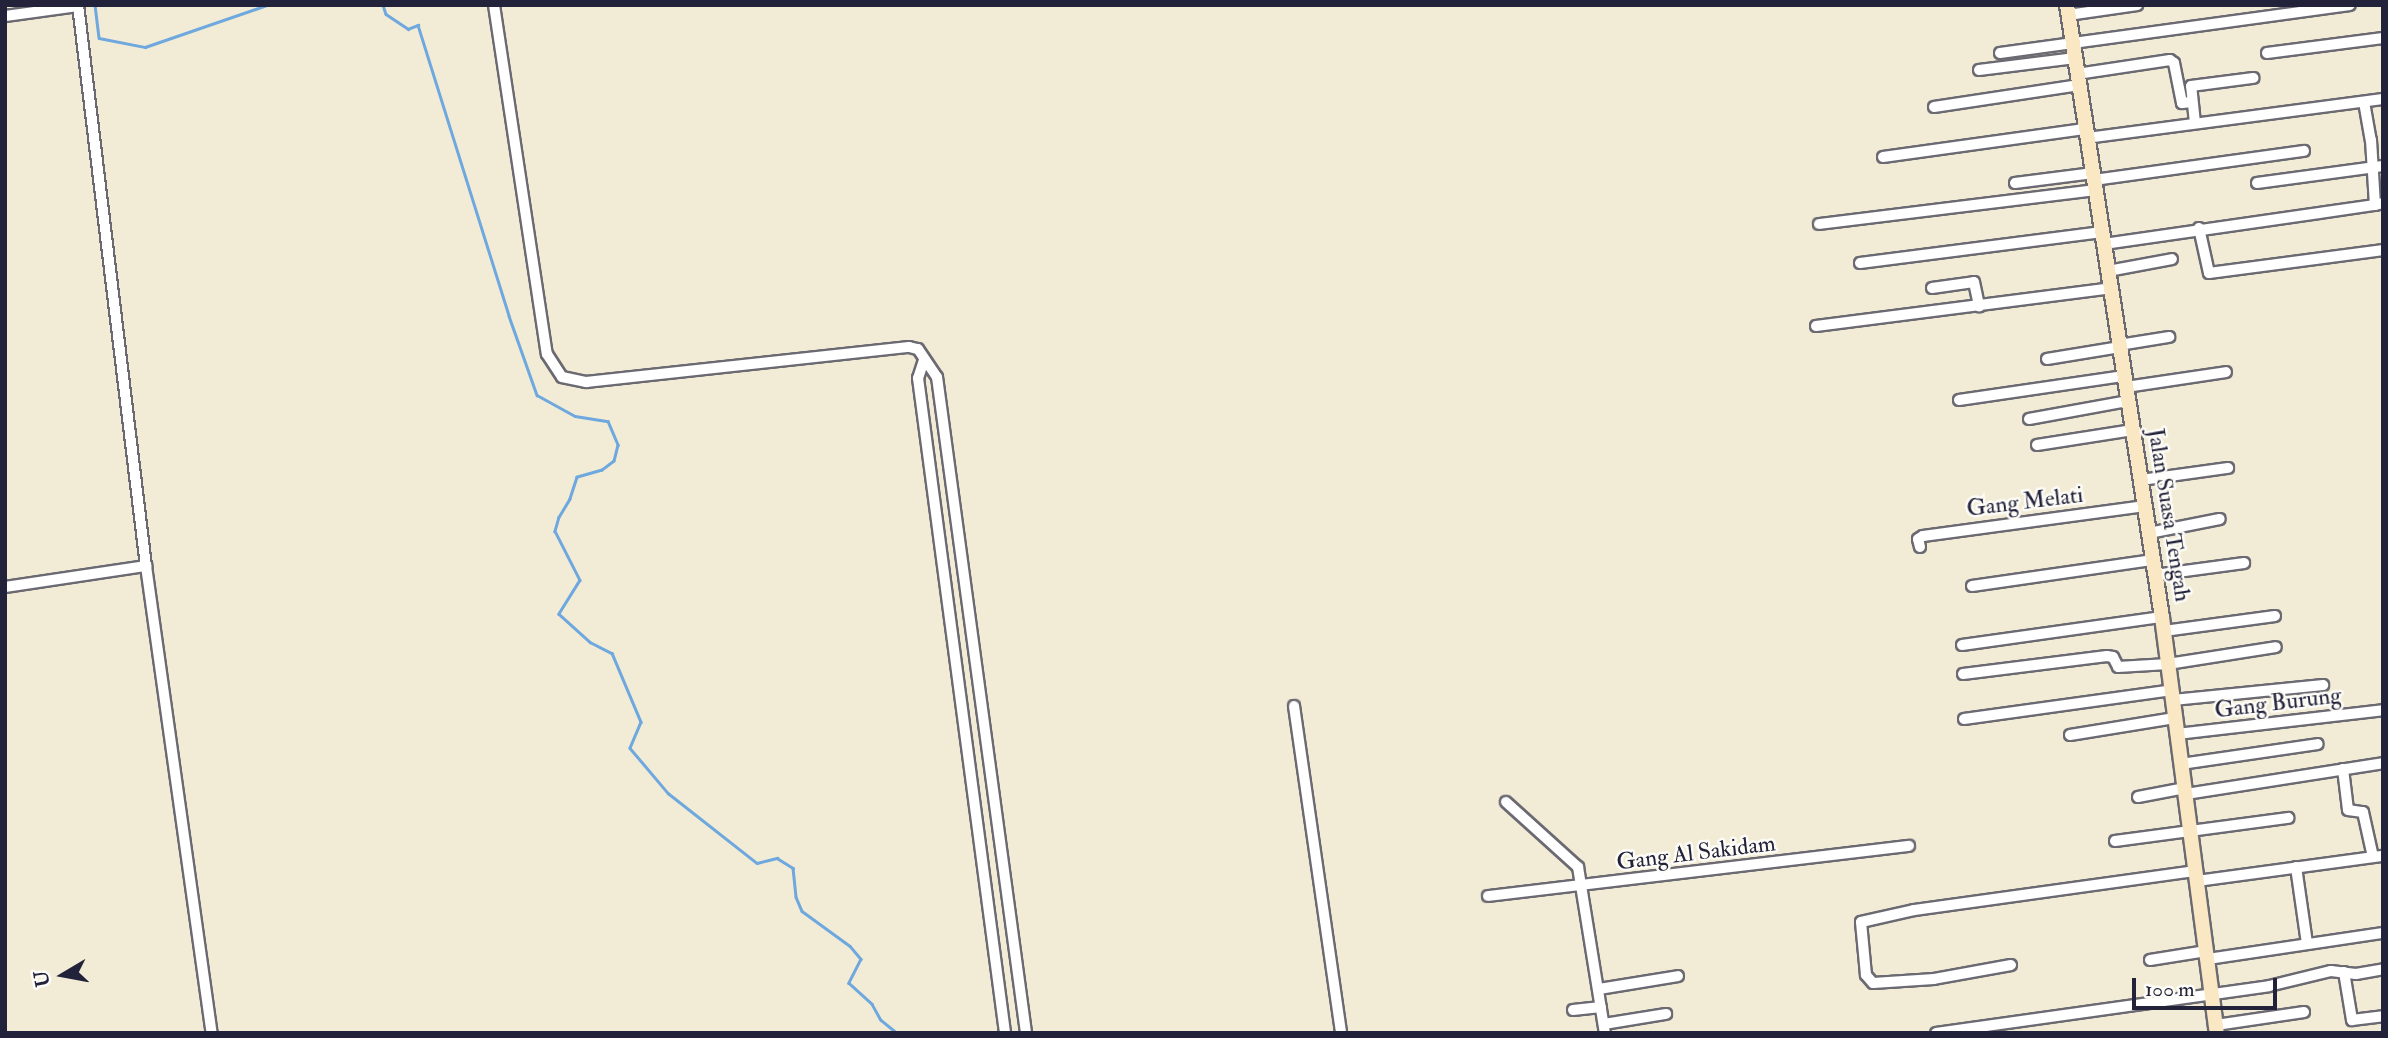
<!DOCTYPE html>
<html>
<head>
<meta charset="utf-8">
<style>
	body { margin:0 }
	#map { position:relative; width:2388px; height:1038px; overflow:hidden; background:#f2ecd6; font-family:"IM FELL Double Pica",serif }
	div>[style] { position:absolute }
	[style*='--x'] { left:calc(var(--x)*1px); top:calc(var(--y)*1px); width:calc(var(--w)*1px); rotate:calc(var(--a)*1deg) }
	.stream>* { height:2.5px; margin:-1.25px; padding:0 1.25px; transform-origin:1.25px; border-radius:1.25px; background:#6ea8de }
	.roads { filter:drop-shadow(2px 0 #6b6971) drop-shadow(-2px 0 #6b6971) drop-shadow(0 2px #6b6971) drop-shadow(0 -2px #6b6971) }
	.street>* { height:10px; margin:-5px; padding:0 5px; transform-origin:5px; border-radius:5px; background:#fff }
	.secondary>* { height:14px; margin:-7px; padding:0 7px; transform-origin:7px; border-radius:7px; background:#fae7c3 }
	span { translate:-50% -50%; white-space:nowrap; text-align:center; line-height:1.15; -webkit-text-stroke:5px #fdfcf7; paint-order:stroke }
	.street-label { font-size:23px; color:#22223b }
	.frame { position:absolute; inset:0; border:7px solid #22223b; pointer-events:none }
	.north { position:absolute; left:28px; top:940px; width:70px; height:70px; -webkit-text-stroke:5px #fdfcf7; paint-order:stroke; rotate:260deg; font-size:19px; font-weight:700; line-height:28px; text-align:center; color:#22223b }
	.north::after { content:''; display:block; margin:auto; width:24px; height:32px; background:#22223b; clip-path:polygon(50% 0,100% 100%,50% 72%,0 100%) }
	.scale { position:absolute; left:2132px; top:978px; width:145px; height:32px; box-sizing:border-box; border:4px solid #22223b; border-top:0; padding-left:9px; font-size:21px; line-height:24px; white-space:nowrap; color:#22223b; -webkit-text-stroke:5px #fdfcf7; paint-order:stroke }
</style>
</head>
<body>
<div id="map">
	<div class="stream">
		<i style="--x:95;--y:5;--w:33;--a:83"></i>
		<i style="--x:99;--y:38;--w:47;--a:11.1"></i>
		<i style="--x:145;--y:47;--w:129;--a:-19"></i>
		<i style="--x:383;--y:5;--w:9;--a:72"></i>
		<i style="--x:386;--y:14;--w:27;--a:34"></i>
		<i style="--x:408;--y:29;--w:11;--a:-22"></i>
		<i style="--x:418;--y:25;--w:305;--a:72.6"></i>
		<i style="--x:509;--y:316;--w:84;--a:70.5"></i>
		<i style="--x:537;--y:395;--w:43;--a:28.9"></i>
		<i style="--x:575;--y:416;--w:33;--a:9"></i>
		<i style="--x:608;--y:421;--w:26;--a:67"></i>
		<i style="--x:618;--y:445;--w:16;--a:104"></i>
		<i style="--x:614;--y:461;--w:15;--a:143"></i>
		<i style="--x:602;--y:470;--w:26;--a:164"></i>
		<i style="--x:577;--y:477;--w:23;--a:108"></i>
		<i style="--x:570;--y:499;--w:21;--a:121"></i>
		<i style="--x:559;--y:517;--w:15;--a:106"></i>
		<i style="--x:555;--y:531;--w:55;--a:63"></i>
		<i style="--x:580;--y:580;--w:40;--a:122"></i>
		<i style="--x:559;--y:614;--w:42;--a:42.1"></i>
		<i style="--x:590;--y:642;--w:25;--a:27"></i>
		<i style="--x:612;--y:653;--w:75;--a:67.2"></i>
		<i style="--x:641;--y:722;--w:28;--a:113"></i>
		<i style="--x:630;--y:748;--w:59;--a:49.8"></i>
		<i style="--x:668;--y:793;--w:113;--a:38.2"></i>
		<i style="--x:757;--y:863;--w:21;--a:-14"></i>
		<i style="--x:777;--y:858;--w:19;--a:32"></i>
		<i style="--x:793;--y:868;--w:29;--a:84"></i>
		<i style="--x:796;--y:897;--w:15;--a:67"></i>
		<i style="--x:802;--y:911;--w:59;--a:36.1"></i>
		<i style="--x:850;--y:946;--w:17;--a:50"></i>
		<i style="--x:861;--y:959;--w:27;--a:117"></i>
		<i style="--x:849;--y:983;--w:31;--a:42"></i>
		<i style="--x:872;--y:1004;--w:18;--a:61"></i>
		<i style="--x:881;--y:1020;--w:21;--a:39"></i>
		<i style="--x:938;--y:1033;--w:7;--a:0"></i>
	</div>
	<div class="roads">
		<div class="street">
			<i style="--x:78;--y:5;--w:565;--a:83.09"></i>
			<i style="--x:146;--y:566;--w:472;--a:82"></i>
			<i style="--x:494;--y:5;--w:353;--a:81.4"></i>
			<i style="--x:547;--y:354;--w:27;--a:57"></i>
			<i style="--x:562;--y:377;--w:25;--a:12"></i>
			<i style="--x:586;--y:382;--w:325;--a:-6.2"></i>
			<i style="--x:909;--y:347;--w:9;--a:13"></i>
			<i style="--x:918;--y:349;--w:34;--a:56"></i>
			<i style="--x:937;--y:377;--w:662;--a:82.27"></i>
			<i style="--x:2068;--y:15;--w:70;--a:-8.2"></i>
			<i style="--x:5;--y:16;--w:74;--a:-7.8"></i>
			<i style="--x:2000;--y:53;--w:353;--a:-7.8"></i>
			<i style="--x:2267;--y:53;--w:117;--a:-7.4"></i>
			<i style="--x:1979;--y:70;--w:97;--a:-7.1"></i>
			<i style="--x:2077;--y:74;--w:94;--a:-8.6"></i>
			<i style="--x:2170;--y:60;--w:5;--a:37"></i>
			<i style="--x:2174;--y:63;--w:41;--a:78.7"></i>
			<i style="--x:2182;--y:103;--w:10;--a:-6"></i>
			<i style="--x:2364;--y:102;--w:39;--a:80"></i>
			<i style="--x:2371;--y:140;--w:65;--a:86.5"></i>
			<i style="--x:2375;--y:205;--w:8;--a:-14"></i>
			<i style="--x:1934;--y:107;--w:147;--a:-8.6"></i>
			<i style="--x:2195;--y:123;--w:37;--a:-96"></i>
			<i style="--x:2191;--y:86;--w:63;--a:-7.4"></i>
			<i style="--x:2087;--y:138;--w:299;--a:-7.5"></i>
			<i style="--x:1883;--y:157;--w:205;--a:-7.9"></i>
			<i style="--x:2094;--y:180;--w:212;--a:-7.9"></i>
			<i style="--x:2015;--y:183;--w:79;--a:-7.3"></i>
			<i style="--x:2257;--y:183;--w:127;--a:-7.7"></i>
			<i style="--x:1819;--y:224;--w:278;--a:-7"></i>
			<i style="--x:2199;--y:228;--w:46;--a:77.5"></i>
			<i style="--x:2209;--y:273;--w:176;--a:-7.5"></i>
			<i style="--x:2104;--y:244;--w:274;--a:-8.2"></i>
			<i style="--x:1860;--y:263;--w:244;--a:-7.3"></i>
			<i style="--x:2108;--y:271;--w:65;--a:-10.6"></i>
			<i style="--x:1932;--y:288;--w:42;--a:-8.1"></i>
			<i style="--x:1974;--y:282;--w:25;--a:78"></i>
			<i style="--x:1816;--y:326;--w:297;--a:-7.3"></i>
			<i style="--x:2119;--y:345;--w:51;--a:-9.1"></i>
			<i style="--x:2047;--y:359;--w:74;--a:-9.3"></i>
			<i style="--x:924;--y:360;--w:19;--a:108"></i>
			<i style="--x:918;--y:378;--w:661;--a:82.43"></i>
			<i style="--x:2126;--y:387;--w:101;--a:-8.5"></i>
			<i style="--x:1959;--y:400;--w:167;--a:-8.3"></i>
			<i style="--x:2029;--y:419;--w:101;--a:-10.3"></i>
			<i style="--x:2037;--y:445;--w:97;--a:-8.9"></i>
			<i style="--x:2141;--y:480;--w:88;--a:-7.9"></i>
			<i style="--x:2149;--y:533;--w:72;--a:-11.2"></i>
			<i style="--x:1920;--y:547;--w:8;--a:-104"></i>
			<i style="--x:1918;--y:539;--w:6;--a:-31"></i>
			<i style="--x:1923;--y:536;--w:224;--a:-7.7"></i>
			<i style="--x:2155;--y:575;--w:90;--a:-7.7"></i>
			<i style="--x:1972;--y:586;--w:183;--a:-8.2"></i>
			<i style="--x:5;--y:587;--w:143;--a:-8.5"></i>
			<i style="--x:2164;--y:631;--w:112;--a:-7.7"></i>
			<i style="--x:1962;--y:645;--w:202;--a:-8"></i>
			<i style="--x:1963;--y:674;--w:145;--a:-7.1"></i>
			<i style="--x:2107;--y:656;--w:6;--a:9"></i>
			<i style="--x:2113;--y:657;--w:11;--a:63"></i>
			<i style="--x:2118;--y:667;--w:50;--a:-3.4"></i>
			<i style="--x:2168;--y:664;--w:109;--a:-8.9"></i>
			<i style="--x:2173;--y:700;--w:151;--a:-5.7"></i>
			<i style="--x:1294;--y:706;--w:330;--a:81.8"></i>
			<i style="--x:1964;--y:719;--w:210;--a:-7.9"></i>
			<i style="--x:2177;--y:734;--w:207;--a:-6.6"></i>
			<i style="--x:2070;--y:735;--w:106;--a:-9.2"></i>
			<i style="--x:2181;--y:764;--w:138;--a:-8.3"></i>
			<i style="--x:2343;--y:769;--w:41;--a:83"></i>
			<i style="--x:2348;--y:810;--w:15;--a:8"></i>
			<i style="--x:2363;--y:812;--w:46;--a:77.5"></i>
			<i style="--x:2186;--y:794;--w:199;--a:-8.9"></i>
			<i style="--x:2138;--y:797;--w:48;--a:-10.8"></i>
			<i style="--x:1506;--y:802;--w:97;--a:42.1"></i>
			<i style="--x:1578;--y:867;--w:168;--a:80.8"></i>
			<i style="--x:2115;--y:841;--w:175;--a:-7.6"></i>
			<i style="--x:2296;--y:867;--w:77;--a:81.8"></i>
			<i style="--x:2197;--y:881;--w:188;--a:-7.7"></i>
			<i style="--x:1488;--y:896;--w:424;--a:-6.8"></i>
			<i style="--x:2208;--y:959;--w:177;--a:-8.5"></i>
			<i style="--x:2150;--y:960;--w:57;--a:-9.1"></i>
			<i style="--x:2011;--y:965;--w:78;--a:169.7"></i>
			<i style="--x:1934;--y:979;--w:61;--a:176.2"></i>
			<i style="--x:1873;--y:983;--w:11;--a:-131"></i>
			<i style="--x:1866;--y:975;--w:53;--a:-95.4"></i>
			<i style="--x:1861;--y:922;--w:54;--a:-12.8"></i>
			<i style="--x:1914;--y:910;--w:285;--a:-7.9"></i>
			<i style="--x:2344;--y:972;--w:49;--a:80.5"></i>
			<i style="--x:2352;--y:1020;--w:31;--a:-7"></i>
			<i style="--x:1599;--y:989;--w:80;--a:-9.3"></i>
			<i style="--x:1573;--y:1010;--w:28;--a:-6"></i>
			<i style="--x:1604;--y:1024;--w:63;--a:-9.2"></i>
			<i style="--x:2216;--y:1025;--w:89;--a:-8.4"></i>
			<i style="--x:1936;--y:1033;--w:336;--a:-8"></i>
			<i style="--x:2269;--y:986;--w:64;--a:-13.6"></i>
			<i style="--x:2331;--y:971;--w:25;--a:7"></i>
			<i style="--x:2356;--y:974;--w:27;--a:-10"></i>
		</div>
		<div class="secondary">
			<i style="--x:2067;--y:5;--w:619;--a:81.18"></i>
			<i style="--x:2162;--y:617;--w:420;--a:82.5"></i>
		</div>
	</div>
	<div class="street-label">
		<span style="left:2025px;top:502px;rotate:-7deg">Gang Melati</span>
		<span style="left:2169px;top:515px;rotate:81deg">Jalan Suasa Tengah</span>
		<span style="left:2278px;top:703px;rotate:-7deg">Gang Burung</span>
		<span style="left:1696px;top:853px;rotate:-7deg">Gang Al Sakidam</span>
	</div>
	<div class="frame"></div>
	<div class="north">U</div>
	<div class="scale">100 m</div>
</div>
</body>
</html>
